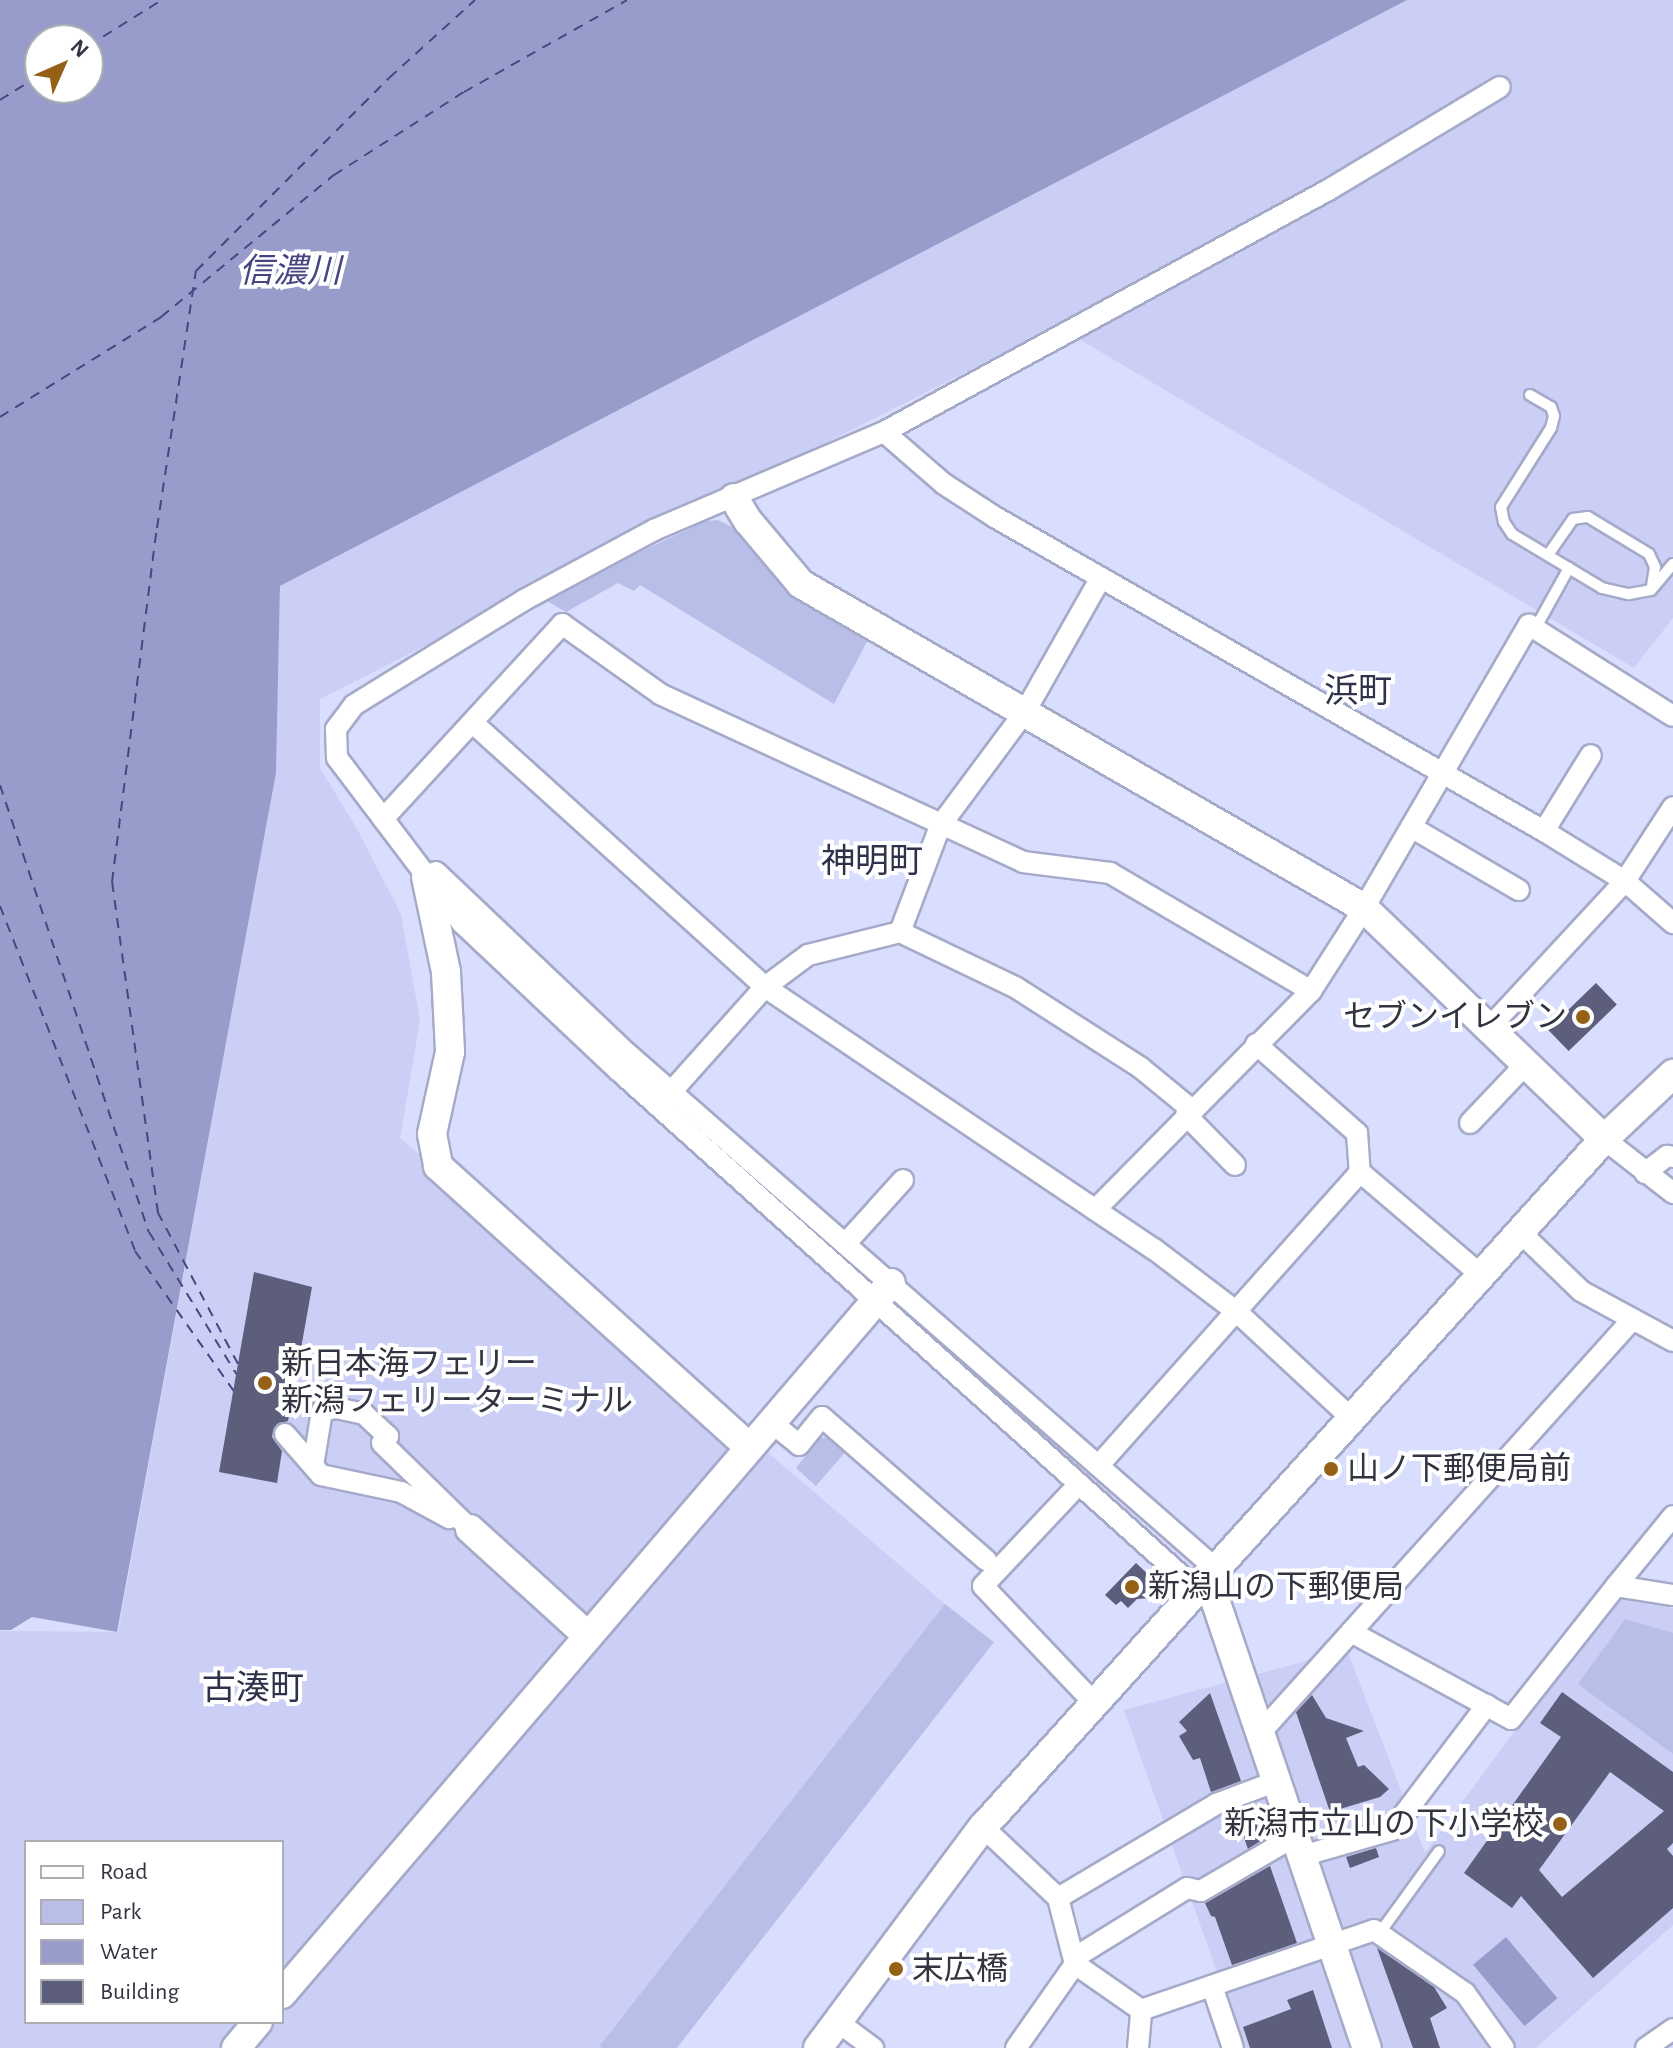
<!DOCTYPE html>
<html>
<head>
<meta charset="utf-8">
<style>
	body { margin:0 }
	#map { position:relative; width:1673px; height:2048px; overflow:hidden; background:#d9ddfe; font-family:"Alegreya Sans","Noto Sans JP",sans-serif }
	div>[style] { position:absolute }
	[style*='--x'] { left:calc(var(--x)*1px); top:calc(var(--y)*1px); width:calc(var(--w)*1px); rotate:calc(var(--a)*1deg) }
	.built>* { inset:0; background:#cbcff5 }
	.green>* { inset:0; background:#b9bee8; transform-origin:0 0 }
	.water>* { inset:0; background:#989cca; transform-origin:0 0 }
	.ferry>* { height:2px; margin-top:-1px; transform-origin:0; background:repeating-linear-gradient(90deg,#454682 0 10px,transparent 0 18px) }
	.building>* { inset:0; background:#5c5e7b; transform-origin:0 0 }
	.roads { filter:drop-shadow(2px 0 #a6aac9) drop-shadow(-2px 0 #a6aac9) drop-shadow(0 2px #a6aac9) drop-shadow(0 -2px #a6aac9) }
	.lane>* { height:10px; margin:-5px; padding:0 5px; transform-origin:5px; border-radius:5px; background:#fff }
	.street>* { height:20px; margin:-10px; padding:0 10px; transform-origin:10px; border-radius:10px; background:#fff }
	.secondary>* { height:28px; margin:-14px; padding:0 14px; transform-origin:14px; border-radius:14px; background:#fff }
	.dots>* { width:22px; height:22px; translate:-50% -50%; box-sizing:border-box; border:4px solid #fff; border-radius:50% }
	span { translate:-50% -50%; white-space:nowrap; text-align:center; line-height:1.15; -webkit-text-stroke:8px #fff; paint-order:stroke }
	.poi-label { font-size:32px; color:#333441 }
	.right { translate:-100% -50%; text-align:right }
	.left { translate:0 -50%; text-align:left }
	.water-label { font-size:34px; color:#454682; font-style:italic }
	.neighbourhood-label { font-size:34px; color:#30324b }
	.legend { position:absolute; left:24px; top:1840px; width:260px; height:184px; box-sizing:border-box; background:#fff; border:2px solid #adaeb3; margin:0; padding:10px 14px; list-style:none; font-size:24px; color:#333441 }
	.legend li { display:flex; align-items:center; gap:16px; height:40px }
	.legend b { width:40px; border:2px solid #adaeb3 }
	.north { position:absolute; left:24px; top:24px; width:80px; height:80px; box-sizing:border-box; background:#fff; border:2px solid #adaeb3; border-radius:50%; rotate:45deg; font-size:22px; font-weight:700; line-height:32px; text-align:center; color:#333441 }
	.north::after { content:''; display:block; margin:auto; width:28px; height:36px; background:#956116; clip-path:polygon(50% 0,100% 100%,50% 72%,0 100%) }
</style>
</head>
<body>
<div id="map">
	<div class="built">
		<i style="clip-path:polygon(evenodd,1407px 0,1673px 0,1673px 618px,1634px 668px,1057px 326px,320px 699px,320px 768px,357px 829px,401px 914px,420px 1020px,400px 1138px,945px 1604px,602px 2048px,0 2048px,0 1631px,118px 1632px,276px 773px,280px 586px,1407px 0,26px 1842px,282px 1842px,282px 2022px,26px 2022px,26px 1842px)"></i>
		<i style="clip-path:polygon(1620px 1599px,1673px 1608px,1673px 1925px,1536px 2048px,1515px 2048px,1483px 2002px,1500px 2048px,1244px 2048px,1124px 1710px,1347px 1650px,1425px 1853px,1516px 1729px)"></i>
	</div>
	<div class="green">
		<i style="clip-path:polygon(718px 520px,732px 527px,793px 588px,871px 634px,834px 704px,640px 585px,634px 591px,618px 583px,566px 612px,547px 601px,642px 551px,706px 521px)"></i>
		<i style="clip-path:polygon(831px 1437px,847px 1450px,816px 1486px,796px 1468px,820px 1438px)"></i>
		<i style="left:945px;top:1604px;width:62px;height:561px;rotate:38deg"></i>
		<i style="clip-path:polygon(1625px 1619px,1673px 1633px,1673px 1754px,1578px 1684px)"></i>
	</div>
	<div class="water">
		<i style="clip-path:polygon(evenodd,0 0,1407px 0,280px 586px,276px 773px,117px 1632px,32px 1617px,11px 1630px,0 1630px,0 0,40px 40px,88px 40px,88px 88px,40px 88px,40px 40px)"></i>
		<i style="left:1506px;top:1937px;width:80px;height:43px;rotate:50deg"></i>
	</div>
	<div class="ferry">
		<i style="--x:88;--y:46;--w:87;--a:-31.9"></i>
		<i style="--x:0;--y:100;--w:47;--a:-32"></i>
		<i style="--x:0;--y:417;--w:190;--a:-31.8"></i>
		<i style="--x:161;--y:317;--w:224;--a:-39.4"></i>
		<i style="--x:334;--y:175;--w:154;--a:-32.6"></i>
		<i style="--x:464;--y:92;--w:187;--a:-29.4"></i>
		<i style="--x:0;--y:785;--w:471;--a:71.6"></i>
		<i style="--x:149;--y:1232;--w:168;--a:58.4"></i>
		<i style="--x:0;--y:906;--w:370;--a:68.6"></i>
		<i style="--x:135;--y:1251;--w:174;--a:54.8"></i>
		<i style="--x:238;--y:1364;--w:171;--a:-117.9"></i>
		<i style="--x:158;--y:1213;--w:334;--a:-97.9"></i>
		<i style="--x:112;--y:882;--w:357;--a:-82.8"></i>
		<i style="--x:157;--y:528;--w:260;--a:-81.4"></i>
		<i style="--x:196;--y:271;--w:273;--a:-45"></i>
		<i style="--x:389;--y:78;--w:116;--a:-42.2"></i>
	</div>
	<div class="building">
		<i style="left:1596px;top:983px;width:30px;height:67px;rotate:46deg"></i>
		<i style="clip-path:polygon(254px 1272px,312px 1287px,288px 1421px,277px 1424px,273px 1431px,272px 1437px,282px 1451px,277px 1483px,219px 1472px)"></i>
		<i style="clip-path:polygon(1136px 1563px,1151px 1577px,1152px 1598px,1137px 1599px,1128px 1608px,1121px 1601px,1116px 1605px,1105px 1595px)"></i>
		<i style="clip-path:polygon(evenodd,1562px 1692px,1673px 1772px,1673px 1843px,1667px 1849px,1673px 1856px,1673px 1908px,1593px 1978px,1521px 1896px,1512px 1908px,1464px 1873px,1561px 1737px,1540px 1723px,1562px 1692px,1610px 1772px,1664px 1811px,1562px 1897px,1539px 1870px,1610px 1772px)"></i>
		<i style="clip-path:polygon(1210px 1693px,1241px 1781px,1211px 1792px,1200px 1758px,1193px 1760px,1179px 1736px,1187px 1731px,1179px 1722px)"></i>
		<i style="clip-path:polygon(1312px 1695px,1326px 1718px,1364px 1731px,1346px 1738px,1358px 1767px,1364px 1765px,1389px 1789px,1380px 1797px,1330px 1812px,1296px 1712px)"></i>
		<i style="clip-path:polygon(1250px 1805px,1262px 1840px,1248px 1849px,1242px 1832px,1236px 1834px,1229px 1813px)"></i>
		<i style="clip-path:polygon(1376px 1848px,1379px 1857px,1350px 1868px,1346px 1857px)"></i>
		<i style="clip-path:polygon(1270px 1866px,1297px 1943px,1232px 1965px,1215px 1917px,1211px 1916px,1205px 1903px)"></i>
		<i style="clip-path:polygon(1377px 1948px,1434px 1987px,1447px 2008px,1430px 2018px,1440px 2048px,1413px 2048px)"></i>
		<i style="clip-path:polygon(1313px 1990px,1332px 2048px,1250px 2048px,1243px 2027px,1291px 2009px,1287px 2000px)"></i>
	</div>
	<div class="roads">
		<div class="lane">
			<i style="--x:1530;--y:395;--w:24;--a:30"></i>
			<i style="--x:1551;--y:407;--w:9;--a:72"></i>
			<i style="--x:1554;--y:416;--w:12;--a:104"></i>
			<i style="--x:1551;--y:428;--w:93;--a:122.3"></i>
			<i style="--x:1501;--y:507;--w:15;--a:79"></i>
			<i style="--x:1504;--y:522;--w:14;--a:56"></i>
			<i style="--x:1512;--y:534;--w:105;--a:31"></i>
			<i style="--x:1602;--y:588;--w:28;--a:13"></i>
			<i style="--x:1629;--y:594;--w:22;--a:-10"></i>
			<i style="--x:1651;--y:590;--w:34;--a:-50"></i>
			<i style="--x:1548;--y:555;--w:44;--a:-55.2"></i>
			<i style="--x:1573;--y:519;--w:15;--a:-8"></i>
			<i style="--x:1588;--y:517;--w:71;--a:31.2"></i>
			<i style="--x:1649;--y:554;--w:14;--a:65"></i>
			<i style="--x:1655;--y:567;--w:20;--a:99"></i>
			<i style="--x:1535;--y:629;--w:70;--a:-60.9"></i>
			<i style="--x:1379;--y:1934;--w:102;--a:-54.1"></i>
		</div>
		<div class="street">
			<i style="--x:884;--y:432;--w:79;--a:40.9"></i>
			<i style="--x:944;--y:484;--w:59;--a:33.1"></i>
			<i style="--x:993;--y:516;--w:635;--a:29.76"></i>
			<i style="--x:1544;--y:831;--w:95;--a:31.7"></i>
			<i style="--x:1625;--y:881;--w:64;--a:41.2"></i>
			<i style="--x:473;--y:723;--w:394;--a:42.1"></i>
			<i style="--x:765;--y:987;--w:469;--a:34"></i>
			<i style="--x:1154;--y:1249;--w:104;--a:37.2"></i>
			<i style="--x:1237;--y:1312;--w:156;--a:42.9"></i>
			<i style="--x:383;--y:819;--w:265;--a:-47.4"></i>
			<i style="--x:562;--y:624;--w:120;--a:35.5"></i>
			<i style="--x:660;--y:694;--w:400;--a:24.8"></i>
			<i style="--x:1023;--y:862;--w:88;--a:7.2"></i>
			<i style="--x:1110;--y:873;--w:233;--a:30.4"></i>
			<i style="--x:1411;--y:827;--w:125;--a:30.3"></i>
			<i style="--x:1544;--y:831;--w:89;--a:-58.3"></i>
			<i style="--x:436;--y:872;--w:265;--a:43.5"></i>
			<i style="--x:628;--y:1054;--w:780;--a:41.21"></i>
			<i style="--x:900;--y:932;--w:113;--a:-69.3"></i>
			<i style="--x:940;--y:826;--w:144;--a:-53.4"></i>
			<i style="--x:1026;--y:710;--w:150;--a:-60.5"></i>
			<i style="--x:1489;--y:1028;--w:200;--a:-47.2"></i>
			<i style="--x:1625;--y:881;--w:88;--a:-57"></i>
			<i style="--x:1256;--y:1044;--w:135;--a:41.4"></i>
			<i style="--x:1357;--y:1133;--w:39;--a:86"></i>
			<i style="--x:1360;--y:1172;--w:159;--a:40.4"></i>
			<i style="--x:671;--y:1092;--w:141;--a:-48.2"></i>
			<i style="--x:765;--y:987;--w:54;--a:-36.7"></i>
			<i style="--x:808;--y:955;--w:95;--a:-14"></i>
			<i style="--x:900;--y:932;--w:127;--a:25.6"></i>
			<i style="--x:1015;--y:987;--w:150;--a:32.7"></i>
			<i style="--x:1141;--y:1068;--w:65;--a:39.4"></i>
			<i style="--x:1186;--y:1115;--w:70;--a:45.6"></i>
			<i style="--x:1470;--y:1123;--w:81;--a:-46.5"></i>
			<i style="--x:1604;--y:1139;--w:88;--a:38"></i>
			<i style="--x:1645;--y:1173;--w:28;--a:-38"></i>
			<i style="--x:1667;--y:1156;--w:6;--a:9"></i>
			<i style="--x:1095;--y:1210;--w:308;--a:-45.4"></i>
			<i style="--x:1311;--y:991;--w:98;--a:-57.4"></i>
			<i style="--x:1364;--y:908;--w:328;--a:-59.8"></i>
			<i style="--x:1529;--y:625;--w:170;--a:32.3"></i>
			<i style="--x:1520;--y:1232;--w:85;--a:44"></i>
			<i style="--x:1581;--y:1291;--w:105;--a:28.5"></i>
			<i style="--x:846;--y:1243;--w:85;--a:-47.9"></i>
			<i style="--x:771;--y:1422;--w:36;--a:39"></i>
			<i style="--x:799;--y:1445;--w:36;--a:-51"></i>
			<i style="--x:822;--y:1417;--w:218;--a:41.1"></i>
			<i style="--x:285;--y:1434;--w:55;--a:48.7"></i>
			<i style="--x:321;--y:1475;--w:82;--a:12"></i>
			<i style="--x:401;--y:1492;--w:55;--a:28.4"></i>
			<i style="--x:1099;--y:1465;--w:392;--a:-48.3"></i>
			<i style="--x:313;--y:1466;--w:56;--a:-80.7"></i>
			<i style="--x:322;--y:1411;--w:14;--a:-12"></i>
			<i style="--x:336;--y:1408;--w:29;--a:12"></i>
			<i style="--x:364;--y:1414;--w:33;--a:43"></i>
			<i style="--x:388;--y:1436;--w:9;--a:131"></i>
			<i style="--x:382;--y:1443;--w:123;--a:44.3"></i>
			<i style="--x:1079;--y:1484;--w:140;--a:133.3"></i>
			<i style="--x:983;--y:1586;--w:163;--a:46.5"></i>
			<i style="--x:1616;--y:1586;--w:90;--a:-50.8"></i>
			<i style="--x:1196;--y:1589;--w:775;--a:-138.08"></i>
			<i style="--x:619;--y:1071;--w:216;--a:-136.7"></i>
			<i style="--x:462;--y:923;--w:207;--a:-127.1"></i>
			<i style="--x:337;--y:758;--w:29;--a:-92"></i>
			<i style="--x:336;--y:729;--w:30;--a:-53"></i>
			<i style="--x:354;--y:705;--w:200;--a:-31.7"></i>
			<i style="--x:524;--y:600;--w:148;--a:-28.3"></i>
			<i style="--x:654;--y:530;--w:250;--a:-23.1"></i>
			<i style="--x:884;--y:432;--w:508;--a:-28.58"></i>
			<i style="--x:1330;--y:189;--w:198;--a:-31"></i>
			<i style="--x:1351;--y:1632;--w:421;--a:-48"></i>
			<i style="--x:1261;--y:1732;--w:135;--a:-48"></i>
			<i style="--x:1351;--y:1632;--w:182;--a:28.5"></i>
			<i style="--x:1511;--y:1719;--w:169;--a:-51.7"></i>
			<i style="--x:1616;--y:1586;--w:58;--a:9"></i>
			<i style="--x:983;--y:1827;--w:103;--a:43.4"></i>
			<i style="--x:1058;--y:1898;--w:68;--a:75.6"></i>
			<i style="--x:1075;--y:1964;--w:80;--a:34.9"></i>
			<i style="--x:1141;--y:2010;--w:246;--a:-18.9"></i>
			<i style="--x:1374;--y:1930;--w:111;--a:34.7"></i>
			<i style="--x:1465;--y:1993;--w:67;--a:54.7"></i>
			<i style="--x:1302;--y:1856;--w:94;--a:-16.1"></i>
			<i style="--x:1392;--y:1830;--w:157;--a:-52.8"></i>
			<i style="--x:1058;--y:1898;--w:184;--a:-30.7"></i>
			<i style="--x:1216;--y:1804;--w:65;--a:-20.7"></i>
			<i style="--x:1074;--y:1958;--w:133;--a:-31.8"></i>
			<i style="--x:1187;--y:1888;--w:14;--a:12"></i>
			<i style="--x:1201;--y:1891;--w:109;--a:-30.3"></i>
			<i style="--x:1212;--y:1986;--w:65;--a:71.3"></i>
			<i style="--x:838;--y:2022;--w:44;--a:36.6"></i>
			<i style="--x:1016;--y:2048;--w:103;--a:-54.9"></i>
			<i style="--x:1138;--y:2048;--w:38;--a:-85"></i>
			<i style="--x:1646;--y:2048;--w:33;--a:-35"></i>
		</div>
		<div class="secondary">
			<i style="--x:734;--y:498;--w:27;--a:59"></i>
			<i style="--x:748;--y:521;--w:82;--a:49.9"></i>
			<i style="--x:801;--y:584;--w:650;--a:29.92"></i>
			<i style="--x:1364;--y:908;--w:333;--a:43.9"></i>
			<i style="--x:426;--y:877;--w:97;--a:78.1"></i>
			<i style="--x:446;--y:972;--w:80;--a:87.1"></i>
			<i style="--x:450;--y:1052;--w:84;--a:102.4"></i>
			<i style="--x:432;--y:1134;--w:33;--a:79"></i>
			<i style="--x:438;--y:1166;--w:419;--a:42.1"></i>
			<i style="--x:470;--y:1529;--w:159;--a:42.2"></i>
			<i style="--x:1207;--y:1576;--w:498;--a:71.3"></i>
			<i style="--x:282;--y:1994;--w:936;--a:-49.42"></i>
			<i style="--x:236;--y:2048;--w:34;--a:-50"></i>
			<i style="--x:818;--y:2048;--w:276;--a:-53.3"></i>
			<i style="--x:983;--y:1827;--w:927;--a:-47.93"></i>
			<i style="--x:1604;--y:1139;--w:95;--a:-43.3"></i>
		</div>
	</div>
	<div class="dots">
		<i style="left:1583px;top:1017px;background:#956116"></i>
		<i style="left:265px;top:1383px;background:#956116"></i>
		<i style="left:1331px;top:1469px;background:#956116"></i>
		<i style="left:1132px;top:1587px;background:#956116"></i>
		<i style="left:1560px;top:1824px;background:#956116"></i>
		<i style="left:896px;top:1969px;background:#956116"></i>
	</div>
	<div class="poi-label">
		<span class="right" style="left:1567px;top:1017px">セブンイレブン</span>
		<span class="left" style="left:281px;top:1383px">新日本海フェリー<br>新潟フェリーターミナル</span>
		<span class="left" style="left:1347px;top:1469px">山ノ下郵便局前</span>
		<span class="left" style="left:1148px;top:1587px">新潟山の下郵便局</span>
		<span class="right" style="left:1544px;top:1824px">新潟市立山の下小学校</span>
		<span class="left" style="left:912px;top:1969px">末広橋</span>
	</div>
	<div class="water-label">
		<span style="left:290px;top:273px">信濃川</span>
	</div>
	<div class="neighbourhood-label">
		<span style="left:1358px;top:693px">浜町</span>
		<span style="left:872px;top:863px">神明町</span>
		<span style="left:253px;top:1690px">古湊町</span>
	</div>
	<ul class="legend">
	<li><b style="height:10px;background:#fff"></b>Road</li>
	<li><b style="height:22px;background:#b9bee8"></b>Park</li>
	<li><b style="height:22px;background:#989cca"></b>Water</li>
	<li><b style="height:22px;background:#5c5e7b"></b>Building</li>
	</ul>
	<div class="north">N</div>
</div>
</body>
</html>
